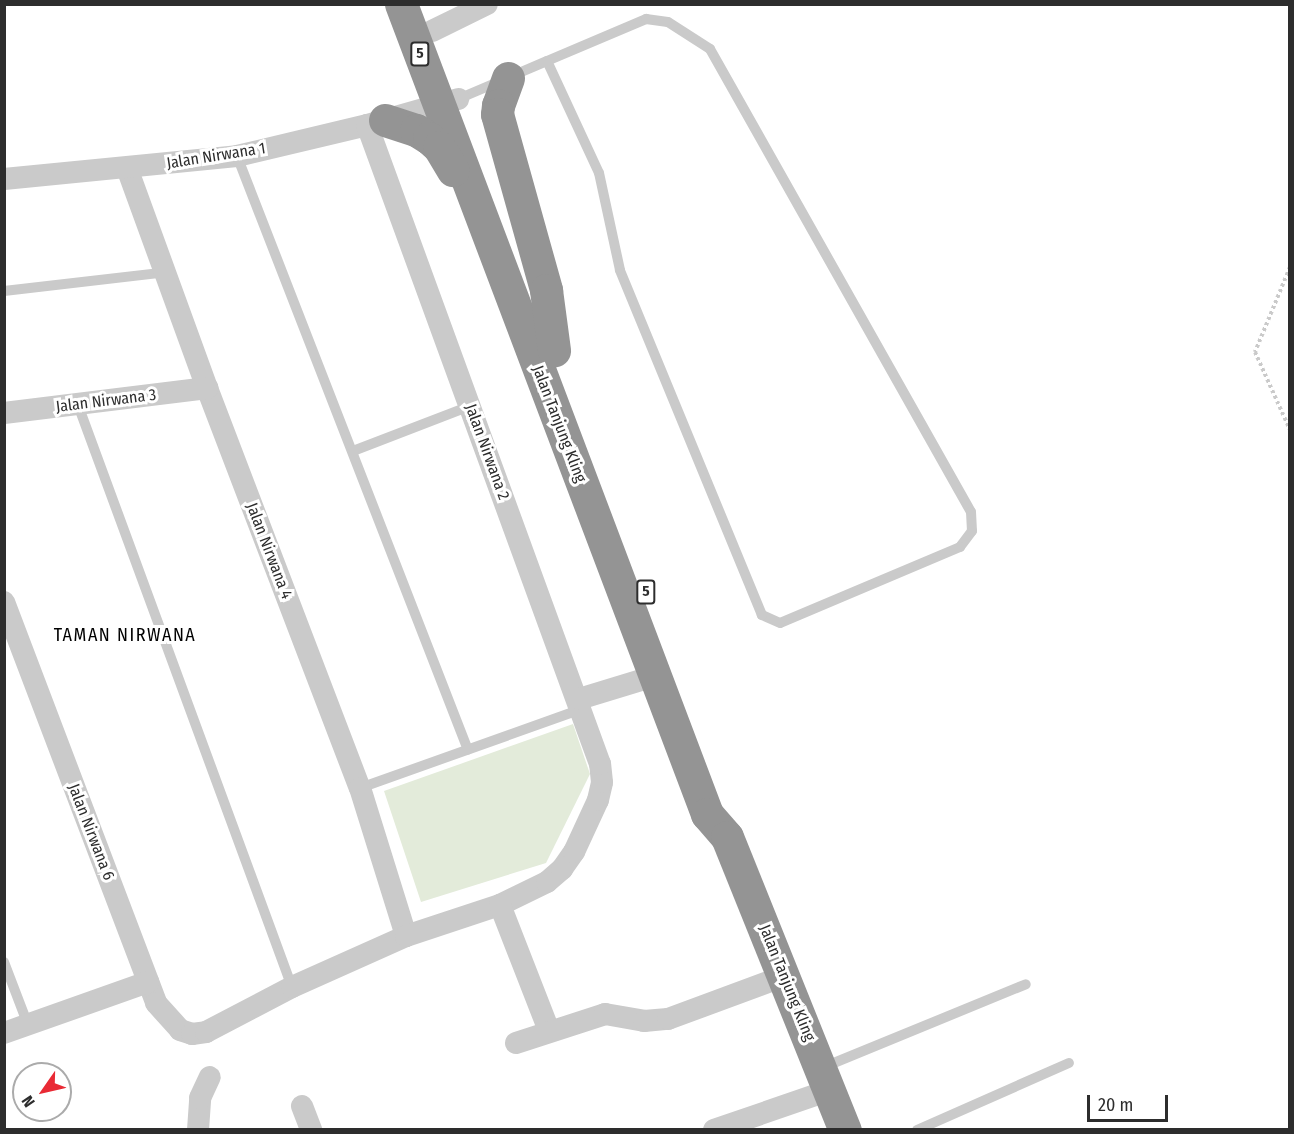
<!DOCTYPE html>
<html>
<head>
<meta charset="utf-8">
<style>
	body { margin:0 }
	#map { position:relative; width:1294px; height:1134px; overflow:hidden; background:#fff; font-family:"Fira Sans Condensed",sans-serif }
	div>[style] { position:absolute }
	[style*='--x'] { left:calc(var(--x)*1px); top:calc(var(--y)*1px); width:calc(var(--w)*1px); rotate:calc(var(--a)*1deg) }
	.green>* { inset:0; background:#e3ebda }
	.path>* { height:4px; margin-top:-2px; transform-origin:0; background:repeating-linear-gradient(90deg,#cacaca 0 3px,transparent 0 6px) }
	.lane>* { height:10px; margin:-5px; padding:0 5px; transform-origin:5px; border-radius:5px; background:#cacaca }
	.street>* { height:22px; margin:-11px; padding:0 11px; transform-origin:11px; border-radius:11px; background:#cacaca }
	.highway>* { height:33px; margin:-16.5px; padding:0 16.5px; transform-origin:16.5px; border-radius:16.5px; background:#949494 }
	span { translate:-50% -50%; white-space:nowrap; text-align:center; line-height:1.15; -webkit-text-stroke:6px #fff; paint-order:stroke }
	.shield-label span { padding:2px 4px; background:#fff; border:2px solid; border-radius:4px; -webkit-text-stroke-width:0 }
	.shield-label { font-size:15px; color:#2d2d2d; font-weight:700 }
	.street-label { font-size:16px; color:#2d2d2d }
	.neighbourhood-label { font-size:18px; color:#000; letter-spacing:1.5px }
	.frame { position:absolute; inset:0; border:6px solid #2d2d2d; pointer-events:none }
	.north { position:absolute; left:12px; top:1062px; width:60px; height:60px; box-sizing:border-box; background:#fff; border:2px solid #ababab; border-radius:50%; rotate:236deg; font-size:16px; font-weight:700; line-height:24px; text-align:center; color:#2d2d2d }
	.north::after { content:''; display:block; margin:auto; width:21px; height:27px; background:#e92a35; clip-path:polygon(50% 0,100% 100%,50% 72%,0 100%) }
	.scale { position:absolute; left:1087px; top:1095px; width:81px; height:27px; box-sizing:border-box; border:3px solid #2d2d2d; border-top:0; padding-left:8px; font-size:18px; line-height:21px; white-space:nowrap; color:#2d2d2d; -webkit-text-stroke:4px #fff; paint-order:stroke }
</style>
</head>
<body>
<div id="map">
	<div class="green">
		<i style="clip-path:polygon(573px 724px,590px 774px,546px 863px,421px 902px,384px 791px)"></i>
	</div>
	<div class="path">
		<i style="--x:1290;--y:267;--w:92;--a:112.4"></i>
		<i style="--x:1255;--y:352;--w:85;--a:65.8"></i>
	</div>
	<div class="lane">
		<i style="--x:458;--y:99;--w:97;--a:-23.1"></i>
		<i style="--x:547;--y:61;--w:108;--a:-23"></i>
		<i style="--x:646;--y:19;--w:22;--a:8"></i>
		<i style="--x:668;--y:22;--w:50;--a:32.7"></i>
		<i style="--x:710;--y:49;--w:531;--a:60.59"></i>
		<i style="--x:971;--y:512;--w:19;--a:87"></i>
		<i style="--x:972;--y:531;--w:20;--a:127"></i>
		<i style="--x:960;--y:547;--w:195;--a:157.1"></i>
		<i style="--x:780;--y:623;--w:20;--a:-156"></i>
		<i style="--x:762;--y:615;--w:373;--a:-112.4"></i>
		<i style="--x:620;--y:270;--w:99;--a:-102.2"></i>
		<i style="--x:599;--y:173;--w:123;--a:-114.9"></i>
		<i style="--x:237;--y:156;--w:637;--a:68.75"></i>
		<i style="--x:4;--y:291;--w:164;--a:-6.6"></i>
		<i style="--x:78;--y:405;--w:620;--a:69.81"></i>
		<i style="--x:353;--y:451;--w:125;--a:-21"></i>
		<i style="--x:360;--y:788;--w:236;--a:-19.6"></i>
		<i style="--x:4;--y:962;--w:67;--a:69.1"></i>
		<i style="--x:824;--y:1067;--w:218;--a:-22.3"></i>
		<i style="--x:917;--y:1130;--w:166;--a:-23.8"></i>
	</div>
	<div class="street">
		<i style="--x:432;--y:31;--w:61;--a:-26.1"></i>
		<i style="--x:127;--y:168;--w:234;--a:70"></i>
		<i style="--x:207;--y:388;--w:428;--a:69.1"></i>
		<i style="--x:360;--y:788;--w:155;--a:72.7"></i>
		<i style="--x:4;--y:179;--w:234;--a:-5.6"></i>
		<i style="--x:237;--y:156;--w:134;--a:-13.4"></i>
		<i style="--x:367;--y:125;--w:95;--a:-15.9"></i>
		<i style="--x:4;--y:413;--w:205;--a:-7"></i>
		<i style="--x:4;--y:602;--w:429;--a:69.2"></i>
		<i style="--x:156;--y:1003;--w:36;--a:48"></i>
		<i style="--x:180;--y:1030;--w:13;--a:18"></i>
		<i style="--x:192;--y:1034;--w:14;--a:-8"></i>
		<i style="--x:206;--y:1032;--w:97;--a:-27.6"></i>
		<i style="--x:292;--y:987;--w:125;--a:-24.1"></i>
		<i style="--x:406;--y:936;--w:99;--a:-18.3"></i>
		<i style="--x:500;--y:905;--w:52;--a:-26.1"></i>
		<i style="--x:547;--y:882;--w:20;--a:-41"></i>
		<i style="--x:562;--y:869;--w:21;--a:-55"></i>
		<i style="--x:574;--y:852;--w:57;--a:-65.2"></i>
		<i style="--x:598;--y:800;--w:18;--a:-77"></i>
		<i style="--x:602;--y:782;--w:18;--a:-96"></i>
		<i style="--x:600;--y:764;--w:680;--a:-110.03"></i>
		<i style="--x:579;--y:699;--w:78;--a:-17"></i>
		<i style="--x:500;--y:905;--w:135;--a:68.7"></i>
		<i style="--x:4;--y:1033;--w:153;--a:-19.5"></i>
		<i style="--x:516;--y:1043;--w:94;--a:-18"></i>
		<i style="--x:605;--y:1014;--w:40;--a:10"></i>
		<i style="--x:644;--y:1021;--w:24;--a:-5"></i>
		<i style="--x:668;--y:1019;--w:124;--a:-20.3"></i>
		<i style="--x:302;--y:1106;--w:26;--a:69"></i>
		<i style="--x:198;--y:1130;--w:32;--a:-86"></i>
		<i style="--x:200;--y:1098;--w:23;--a:-65"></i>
		<i style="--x:714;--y:1130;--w:123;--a:-19"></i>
	</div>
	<div class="highway">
		<i style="--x:401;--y:4;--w:866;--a:69.3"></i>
		<i style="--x:707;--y:814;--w:30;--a:49"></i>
		<i style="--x:727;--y:837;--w:316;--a:68.1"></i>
		<i style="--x:508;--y:78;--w:29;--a:110"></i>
		<i style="--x:498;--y:105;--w:9;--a:96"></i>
		<i style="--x:497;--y:114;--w:183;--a:74.4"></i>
		<i style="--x:546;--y:290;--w:61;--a:82.4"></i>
		<i style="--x:385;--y:120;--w:33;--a:18"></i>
		<i style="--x:416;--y:130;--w:15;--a:32"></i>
		<i style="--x:429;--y:138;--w:13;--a:42"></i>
		<i style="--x:439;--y:147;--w:27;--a:59"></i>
	</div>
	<div class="shield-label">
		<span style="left:420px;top:54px">5</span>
		<span style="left:646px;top:592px">5</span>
	</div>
	<div class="street-label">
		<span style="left:216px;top:156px;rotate:-9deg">Jalan Nirwana 1</span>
		<span style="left:106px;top:401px;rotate:-7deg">Jalan Nirwana 3</span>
		<span style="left:559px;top:424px;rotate:69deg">Jalan Tanjung Kling</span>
		<span style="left:487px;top:452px;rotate:70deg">Jalan Nirwana 2</span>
		<span style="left:269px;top:551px;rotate:69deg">Jalan Nirwana 4</span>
		<span style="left:91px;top:832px;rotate:69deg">Jalan Nirwana 6</span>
		<span style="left:787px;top:983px;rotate:68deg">Jalan Tanjung Kling</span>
	</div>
	<div class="neighbourhood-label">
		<span style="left:125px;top:635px">TAMAN NIRWANA</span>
	</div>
	<div class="frame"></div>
	<div class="north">N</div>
	<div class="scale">20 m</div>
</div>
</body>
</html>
